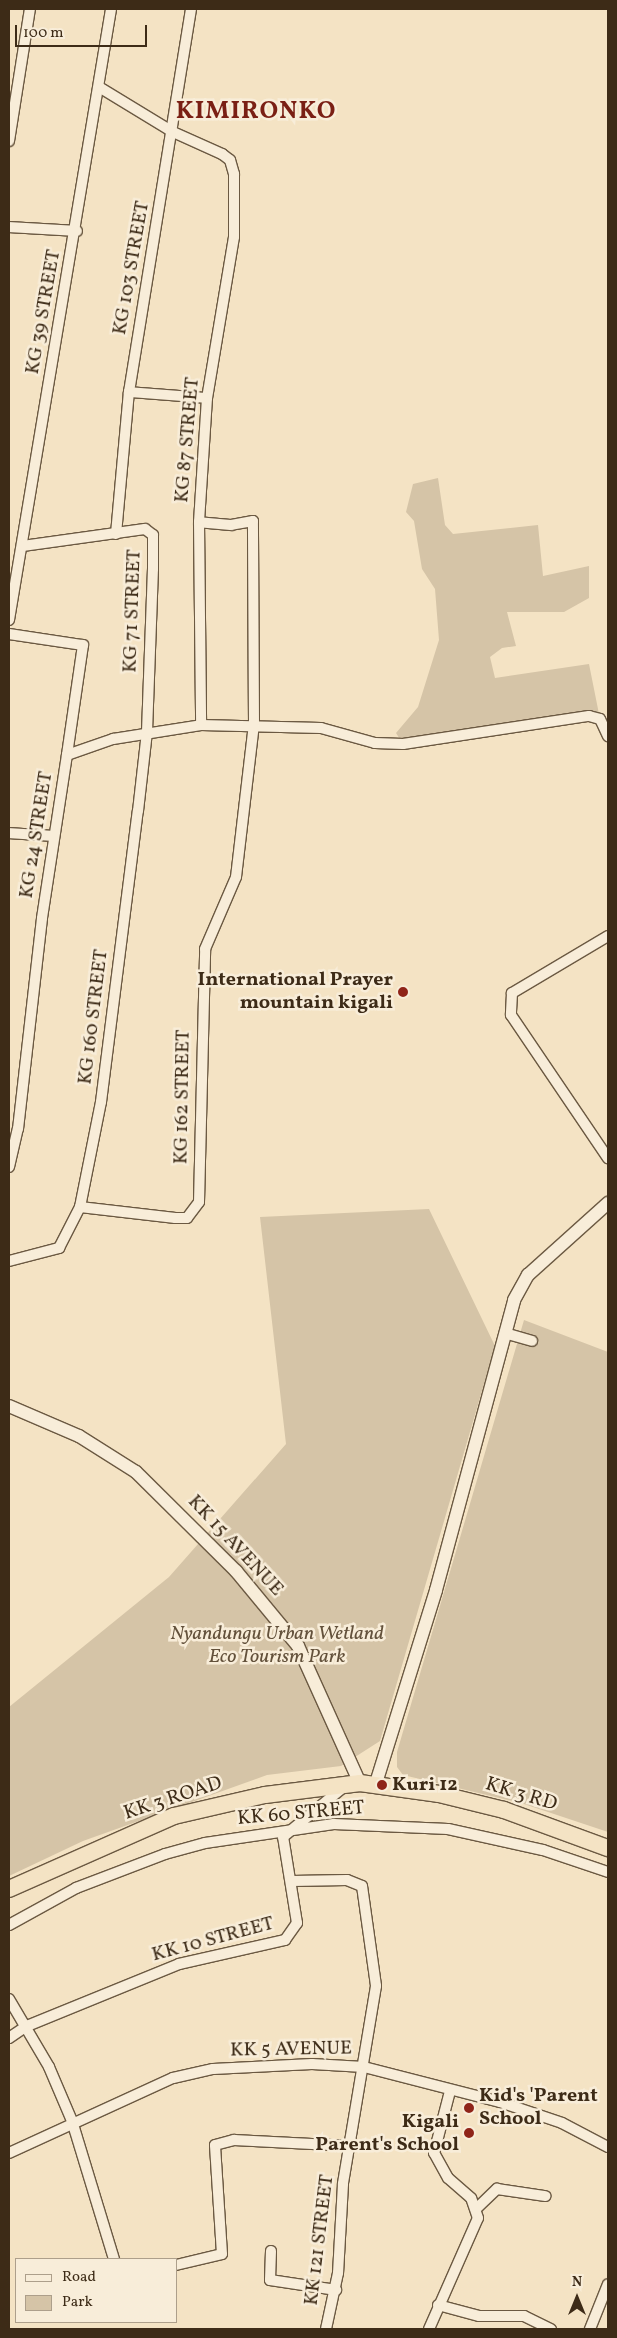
<!DOCTYPE html>
<html>
<head>
<meta charset="utf-8">
<style>
	body { margin:0 }
	#map { position:relative; width:617px; height:2338px; overflow:hidden; background:#f4e3c4; font-family:Vollkorn,serif }
	div>[style] { position:absolute }
	[style*='--x'] { left:calc(var(--x)*1px); top:calc(var(--y)*1px); width:calc(var(--w)*1px); rotate:calc(var(--a)*1deg) }
	.green>* { inset:0; background:#d5c4a7 }
	.roads { filter:drop-shadow(1px 0 #6b5942) drop-shadow(-1px 0 #6b5942) drop-shadow(0 1px #6b5942) drop-shadow(0 -1px #6b5942) }
	.minor>* { height:10px; margin:-5px; padding:0 5px; transform-origin:5px; border-radius:5px; background:#f8edd9 }
	.tertiary>* { height:12px; margin:-6px; padding:0 6px; transform-origin:6px; border-radius:6px; background:#f8edd9 }
	.trunk>* { height:16px; margin:-8px; padding:0 8px; transform-origin:8px; border-radius:8px; background:#f4e3c4 }
	.dots>* { width:14px; height:14px; translate:-50% -50%; box-sizing:border-box; border:2px solid #f8edd9; border-radius:50% }
	span { translate:-50% -50%; white-space:nowrap; text-align:center; line-height:1.15; -webkit-text-stroke:5px #f8edd9; paint-order:stroke }
	.street-label { font-size:20px; color:#3d2b17 }
	.poi-label { font-size:20px; color:#3d2b17; font-weight:700 }
	.right { translate:-100% -50%; text-align:right }
	.left { translate:0 -50%; text-align:left }
	.park-label { font-size:20px; color:#63513b; font-style:italic }
	.district-label { font-size:25px; color:#7a1f14; font-weight:700; letter-spacing:1px }
	.frame { position:absolute; inset:0; border:10px solid #3d2b17; pointer-events:none }
	.legend { position:absolute; left:15px; top:2258px; width:162px; height:65px; box-sizing:border-box; background:#f8edd9; border:1px solid #ad9f8b; margin:0; padding:6px 9px; list-style:none; font-size:15px; color:#3d2b17 }
	.legend li { display:flex; align-items:center; gap:10px; height:25px }
	.legend b { width:25px; border:1px solid #ad9f8b }
	.north { position:absolute; left:552px; top:2273px; width:50px; height:50px; -webkit-text-stroke:4px #f8edd9; paint-order:stroke; rotate:0deg; font-size:14px; font-weight:700; line-height:20px; text-align:center; color:#3d2b17 }
	.north::after { content:''; display:block; margin:auto; width:18px; height:22px; background:#3d2b17; clip-path:polygon(50% 0,100% 100%,50% 72%,0 100%) }
	.scale { position:absolute; left:15px; top:25px; width:132px; height:22px; box-sizing:border-box; border:2px solid #3d2b17; border-top:0; padding-left:6px; font-size:15px; line-height:18px; white-space:nowrap; color:#3d2b17; -webkit-text-stroke:4px #f8edd9; paint-order:stroke }
</style>
</head>
<body>
<div id="map">
	<div class="green">
		<i style="clip-path:polygon(438px 478px,445px 525px,453px 534px,538px 525px,543px 576px,589px 566px,589px 598px,564px 612px,507px 612px,516px 646px,502px 648px,490px 657px,495px 678px,589px 664px,600px 719px,403px 744px,396px 733px,418px 707px,439px 640px,435px 589px,422px 569px,414px 521px,406px 512px,413px 484px)"></i>
		<i style="clip-path:polygon(429px 1209px,495px 1346px,380px 1741px,341px 1766px,267px 1775px,83px 1841px,9px 1876px,9px 1707px,169px 1577px,286px 1444px,260px 1217px)"></i>
		<i style="clip-path:polygon(524px 1320px,608px 1352px,608px 1832px,521px 1803px,403px 1775px,397px 1767px,397px 1752px)"></i>
	</div>
	<div class="roads">
		<div class="minor">
			<i style="--x:99;--y:87;--w:87;--a:31.3"></i>
			<i style="--x:173;--y:132;--w:54;--a:24.2"></i>
			<i style="--x:222;--y:154;--w:10;--a:37"></i>
			<i style="--x:230;--y:160;--w:15;--a:74"></i>
			<i style="--x:234;--y:174;--w:63;--a:90"></i>
			<i style="--x:234;--y:237;--w:163;--a:99.5"></i>
			<i style="--x:207;--y:398;--w:124;--a:93.7"></i>
			<i style="--x:199;--y:522;--w:203;--a:89.4"></i>
			<i style="--x:9;--y:141;--w:134;--a:-81"></i>
			<i style="--x:9;--y:227;--w:68;--a:3.4"></i>
			<i style="--x:129;--y:392;--w:78;--a:4.4"></i>
			<i style="--x:116;--y:534;--w:143;--a:-84.8"></i>
			<i style="--x:129;--y:392;--w:388;--a:-80.8"></i>
			<i style="--x:9;--y:620;--w:619;--a:-80.52"></i>
			<i style="--x:9;--y:634;--w:75;--a:8.5"></i>
			<i style="--x:83;--y:645;--w:111;--a:98.3"></i>
			<i style="--x:9;--y:833;--w:44;--a:3.9"></i>
			<i style="--x:608;--y:936;--w:112;--a:149.3"></i>
			<i style="--x:512;--y:993;--w:22;--a:93"></i>
			<i style="--x:511;--y:1015;--w:173;--a:55.9"></i>
			<i style="--x:9;--y:1167;--w:39;--a:-77"></i>
			<i style="--x:18;--y:1129;--w:212;--a:-83.5"></i>
			<i style="--x:42;--y:918;--w:165;--a:-81.3"></i>
			<i style="--x:67;--y:755;--w:49;--a:-19.2"></i>
			<i style="--x:113;--y:739;--w:89;--a:-9"></i>
			<i style="--x:201;--y:725;--w:120;--a:1.4"></i>
			<i style="--x:321;--y:728;--w:56;--a:15.5"></i>
			<i style="--x:375;--y:743;--w:28;--a:2"></i>
			<i style="--x:403;--y:744;--w:188;--a:-8.6"></i>
			<i style="--x:589;--y:716;--w:11;--a:15"></i>
			<i style="--x:600;--y:719;--w:19;--a:65"></i>
			<i style="--x:80;--y:1207;--w:96;--a:6.6"></i>
			<i style="--x:175;--y:1218;--w:12;--a:0"></i>
			<i style="--x:187;--y:1218;--w:20;--a:-53"></i>
			<i style="--x:199;--y:1202;--w:253;--a:-88.6"></i>
			<i style="--x:205;--y:949;--w:78;--a:-66.7"></i>
			<i style="--x:236;--y:877;--w:154;--a:-83.3"></i>
			<i style="--x:254;--y:724;--w:203;--a:-90.3"></i>
			<i style="--x:253;--y:521;--w:22;--a:170"></i>
			<i style="--x:231;--y:525;--w:32;--a:-175"></i>
			<i style="--x:9;--y:1261;--w:52;--a:-14.6"></i>
			<i style="--x:59;--y:1248;--w:46;--a:-62.9"></i>
			<i style="--x:80;--y:1207;--w:107;--a:-78.7"></i>
			<i style="--x:101;--y:1102;--w:293;--a:-82.8"></i>
			<i style="--x:138;--y:811;--w:80;--a:-83.5"></i>
			<i style="--x:147;--y:732;--w:163;--a:-87.9"></i>
			<i style="--x:153;--y:569;--w:34;--a:-90"></i>
			<i style="--x:153;--y:535;--w:10;--a:-143"></i>
			<i style="--x:145;--y:529;--w:124;--a:172.1"></i>
			<i style="--x:508;--y:1334;--w:25;--a:16"></i>
			<i style="--x:292;--y:1881;--w:55;--a:-1"></i>
			<i style="--x:347;--y:1880;--w:16;--a:22"></i>
			<i style="--x:362;--y:1886;--w:101;--a:82"></i>
			<i style="--x:376;--y:1986;--w:201;--a:99.5"></i>
			<i style="--x:343;--y:2184;--w:89;--a:93.2"></i>
			<i style="--x:338;--y:2273;--w:57;--a:102.1"></i>
			<i style="--x:9;--y:1925;--w:77;--a:-28.9"></i>
			<i style="--x:76;--y:1888;--w:95;--a:-20.9"></i>
			<i style="--x:165;--y:1854;--w:41;--a:-15.4"></i>
			<i style="--x:205;--y:1843;--w:130;--a:-8.4"></i>
			<i style="--x:334;--y:1824;--w:114;--a:2.5"></i>
			<i style="--x:448;--y:1829;--w:97;--a:12.5"></i>
			<i style="--x:543;--y:1850;--w:69;--a:18.7"></i>
			<i style="--x:9;--y:1999;--w:79;--a:59.5"></i>
			<i style="--x:49;--y:2067;--w:59;--a:66.9"></i>
			<i style="--x:72;--y:2121;--w:144;--a:73.1"></i>
			<i style="--x:9;--y:2038;--w:22;--a:-34"></i>
			<i style="--x:27;--y:2026;--w:164;--a:-22.2"></i>
			<i style="--x:179;--y:1964;--w:109;--a:-12.8"></i>
			<i style="--x:285;--y:1940;--w:21;--a:-55"></i>
			<i style="--x:297;--y:1923;--w:87;--a:-99.2"></i>
			<i style="--x:283;--y:1837;--w:82;--a:-39.5"></i>
			<i style="--x:9;--y:2153;--w:180;--a:-24.6"></i>
			<i style="--x:173;--y:2078;--w:41;--a:-12.7"></i>
			<i style="--x:213;--y:2069;--w:99;--a:-2.9"></i>
			<i style="--x:312;--y:2064;--w:52;--a:3.3"></i>
			<i style="--x:364;--y:2067;--w:140;--a:14.4"></i>
			<i style="--x:500;--y:2102;--w:65;--a:18.7"></i>
			<i style="--x:562;--y:2123;--w:52;--a:27.6"></i>
			<i style="--x:477;--y:2208;--w:28;--a:-44"></i>
			<i style="--x:497;--y:2189;--w:49;--a:8.3"></i>
			<i style="--x:271;--y:2251;--w:29;--a:92"></i>
			<i style="--x:270;--y:2280;--w:67;--a:8.6"></i>
			<i style="--x:176;--y:2265;--w:47;--a:-13.4"></i>
			<i style="--x:222;--y:2254;--w:109;--a:-93.7"></i>
			<i style="--x:215;--y:2145;--w:20;--a:-15"></i>
			<i style="--x:234;--y:2140;--w:117;--a:2.9"></i>
			<i style="--x:438;--y:2305;--w:42;--a:15"></i>
			<i style="--x:479;--y:2316;--w:45;--a:0"></i>
			<i style="--x:524;--y:2316;--w:30;--a:26"></i>
			<i style="--x:429;--y:2329;--w:121;--a:-66.2"></i>
			<i style="--x:478;--y:2218;--w:21;--a:-109"></i>
			<i style="--x:471;--y:2198;--w:30;--a:-139"></i>
			<i style="--x:448;--y:2178;--w:29;--a:-119"></i>
			<i style="--x:434;--y:2153;--w:64;--a:-75.5"></i>
			<i style="--x:590;--y:2329;--w:48;--a:-68.2"></i>
		</div>
		<div class="tertiary">
			<i style="--x:9;--y:1406;--w:76;--a:23.2"></i>
			<i style="--x:79;--y:1436;--w:67;--a:32.3"></i>
			<i style="--x:136;--y:1472;--w:141;--a:44.7"></i>
			<i style="--x:236;--y:1571;--w:97;--a:50.4"></i>
			<i style="--x:298;--y:1646;--w:150;--a:65.7"></i>
			<i style="--x:376;--y:1783;--w:202;--a:-72.7"></i>
			<i style="--x:436;--y:1590;--w:300;--a:-74.9"></i>
			<i style="--x:514;--y:1300;--w:29;--a:-61"></i>
			<i style="--x:528;--y:1275;--w:108;--a:-42"></i>
		</div>
		<div class="trunk">
			<i style="--x:9;--y:1889;--w:180;--a:-23.9"></i>
			<i style="--x:174;--y:1816;--w:93;--a:-13"></i>
			<i style="--x:265;--y:1795;--w:96;--a:-7.2"></i>
			<i style="--x:360;--y:1783;--w:80;--a:7.9"></i>
			<i style="--x:439;--y:1794;--w:67;--a:13.8"></i>
			<i style="--x:504;--y:1810;--w:111;--a:20.1"></i>
		</div>
	</div>
	<div class="dots">
		<i style="left:403px;top:992px;background:#8f2418"></i>
		<i style="left:382px;top:1785px;background:#8f2418"></i>
		<i style="left:469px;top:2108px;background:#8f2418"></i>
		<i style="left:469px;top:2133px;background:#8f2418"></i>
	</div>
	<div class="street-label">
		<span style="left:132px;top:268px;rotate:-80deg">KG 103 STREET</span>
		<span style="left:44px;top:312px;rotate:-80deg">KG 39 STREET</span>
		<span style="left:188px;top:440px;rotate:-85deg">KG 87 STREET</span>
		<span style="left:133px;top:611px;rotate:-88deg">KG 71 STREET</span>
		<span style="left:37px;top:835px;rotate:-81deg">KG 24 STREET</span>
		<span style="left:94px;top:1017px;rotate:-83deg">KG 160 STREET</span>
		<span style="left:183px;top:1097px;rotate:-89deg">KG 162 STREET</span>
		<span style="left:235px;top:1546px;rotate:47deg">KK 15 AVENUE</span>
		<span style="left:521px;top:1795px;rotate:17deg">KK 3 RD</span>
		<span style="left:173px;top:1799px;rotate:-18deg">KK 3 ROAD</span>
		<span style="left:301px;top:1814px;rotate:-5deg">KK 60 STREET</span>
		<span style="left:213px;top:1940px;rotate:-15deg">KK 10 STREET</span>
		<span style="left:291px;top:2050px;rotate:-1deg">KK 5 AVENUE</span>
		<span style="left:320px;top:2240px;rotate:-83deg">KK 121 STREET</span>
	</div>
	<div class="poi-label">
		<span class="right" style="left:393px;top:992px">International Prayer<br>mountain kigali</span>
		<span class="left" style="left:392px;top:1785px">Kuri 12</span>
		<span class="left" style="left:479px;top:2108px">Kid's 'Parent<br>School</span>
		<span class="right" style="left:459px;top:2134px">Kigali<br>Parent's School</span>
	</div>
	<div class="park-label">
		<span style="left:277px;top:1646px">Nyandungu Urban Wetland<br>Eco Tourism Park</span>
	</div>
	<div class="district-label">
		<span style="left:256px;top:112px">KIMIRONKO</span>
	</div>
	<div class="frame"></div>
	<ul class="legend">
	<li><b style="height:6px;background:#f8edd9"></b>Road</li>
	<li><b style="height:14px;background:#d5c4a7"></b>Park</li>
	</ul>
	<div class="north">N</div>
	<div class="scale">100 m</div>
</div>
</body>
</html>
